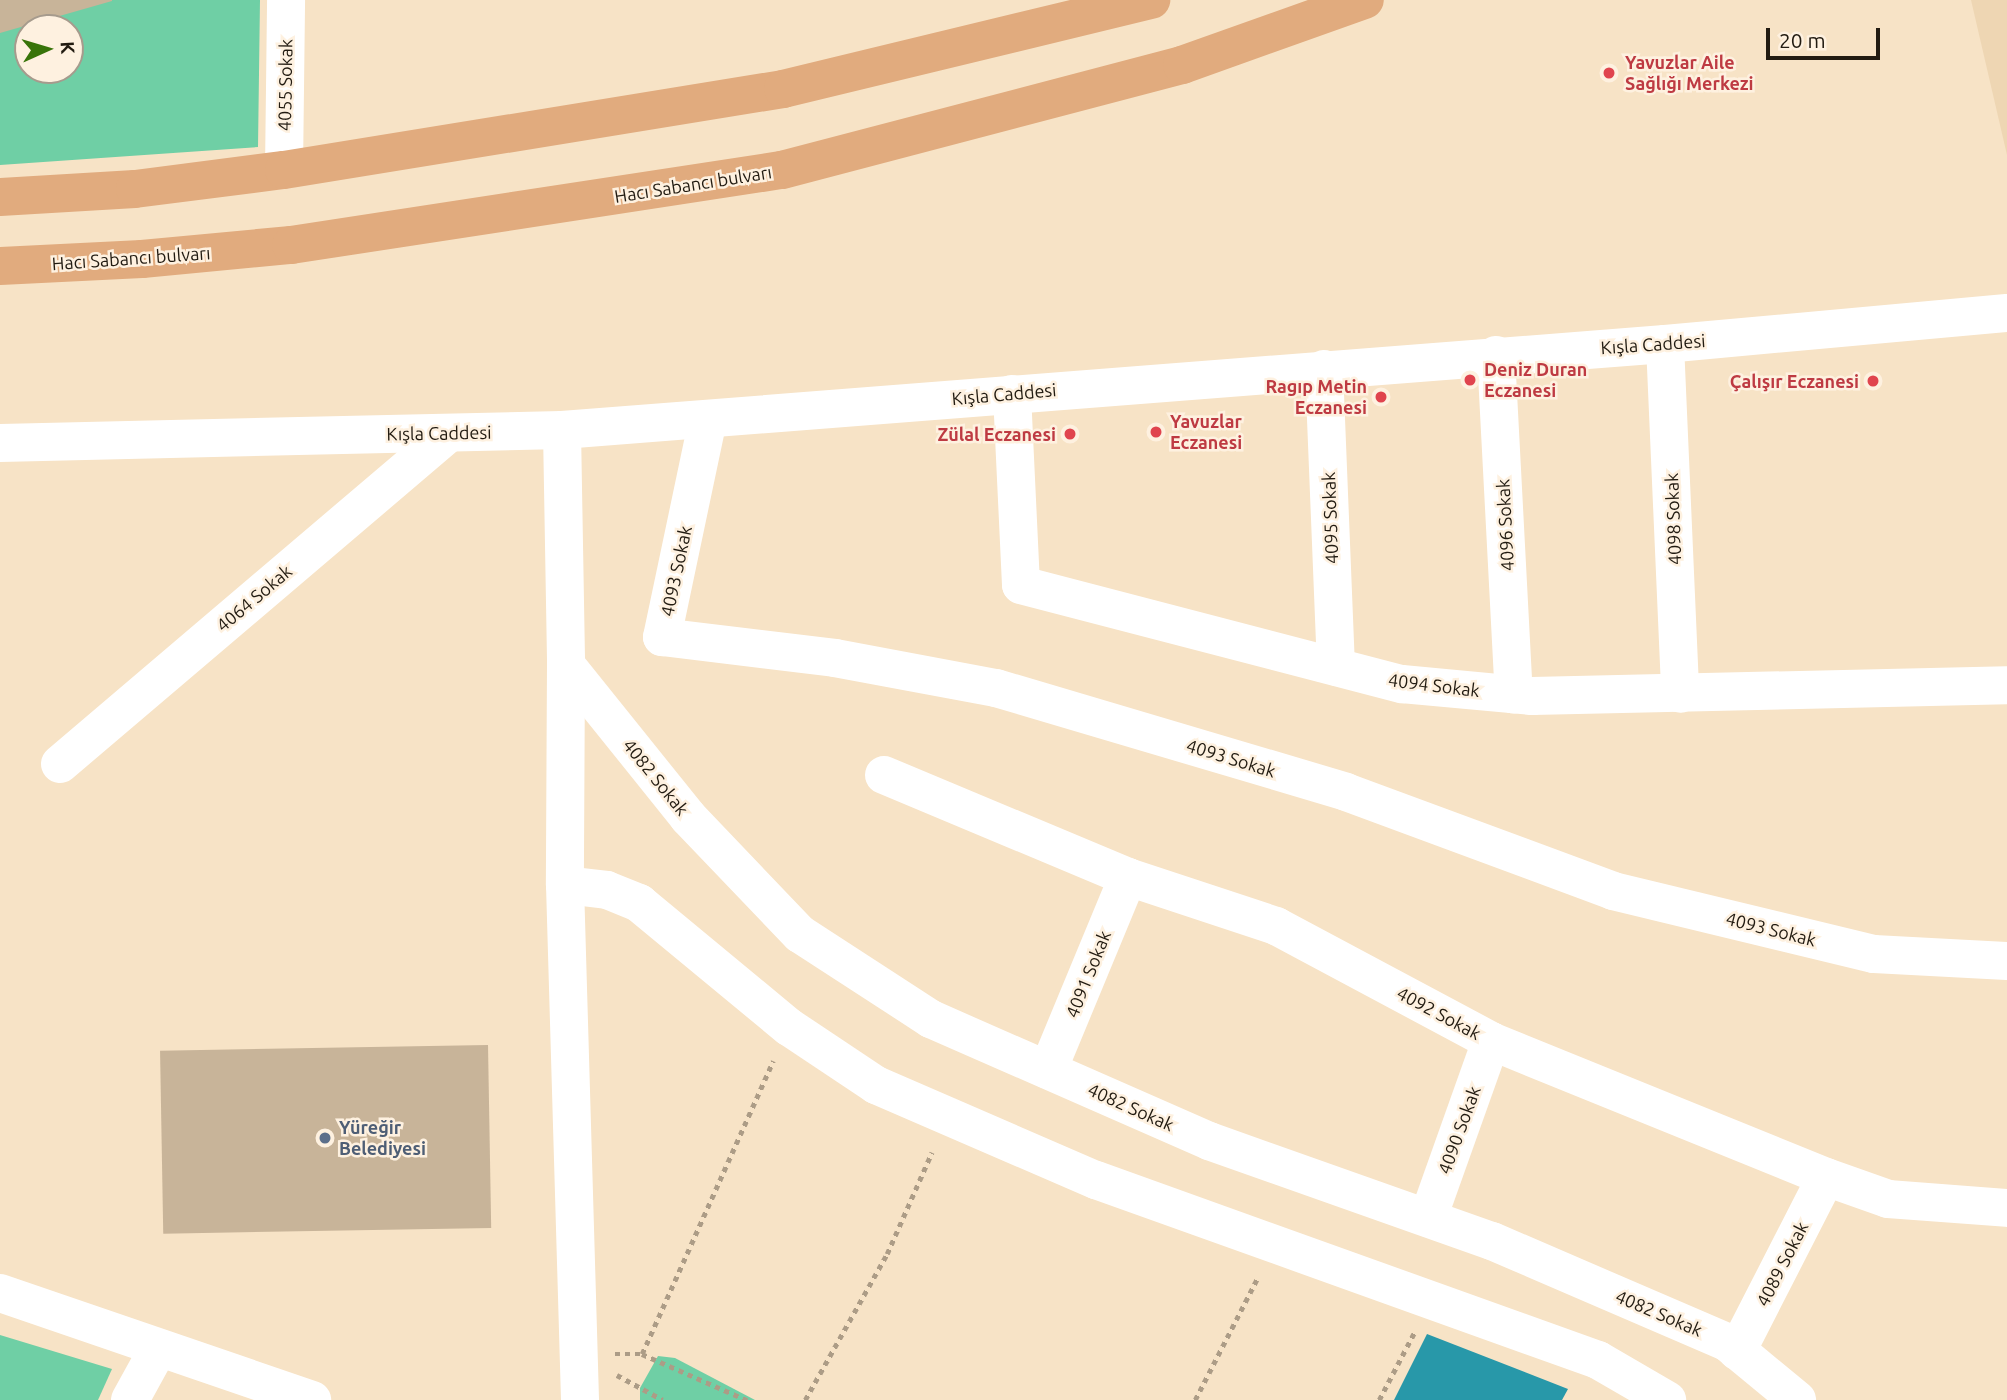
<!DOCTYPE html>
<html>
<head>
<meta charset="utf-8">
<style>
	body { margin:0 }
	#map { position:relative; width:2007px; height:1400px; overflow:hidden; background:#f7e3c6; font-family:Ubuntu,sans-serif }
	div>[style] { position:absolute }
	[style*='--x'] { left:calc(var(--x)*1px); top:calc(var(--y)*1px); width:calc(var(--w)*1px); rotate:calc(var(--a)*1deg) }
	.built>* { inset:0; background:#eed6b3 }
	.green>* { inset:0; background:#6fcfa5 }
	.water>* { inset:0; background:#2898a9 }
	.building>* { inset:0; background:#c8b499; transform-origin:0 0 }
	.path>* { height:4.5px; margin-top:-2.25px; transform-origin:0; background:repeating-linear-gradient(90deg,#ac9c86 0 5px,transparent 0 10px) }
	.minor>* { height:38px; margin:-19px; padding:0 19px; transform-origin:19px; border-radius:19px; background:#fff }
	.major>* { height:38px; margin:-19px; padding:0 19px; transform-origin:19px; border-radius:19px; background:#e1ab7e }
	.dots>* { width:19px; height:19px; translate:-50% -50%; box-sizing:border-box; border:4px solid #fef1e0; border-radius:50% }
	span { translate:-50% -50%; white-space:nowrap; text-align:center; line-height:1.15; -webkit-text-stroke:5px #fef1e0; paint-order:stroke }
	.health-label { font-size:18px; color:#be3a42; font-weight:700 }
	.left { translate:0 -50%; text-align:left }
	.right { translate:-100% -50%; text-align:right }
	.street-label { font-size:18px; color:#221b11 }
	.service-label { font-size:18px; color:#4e5e75; font-weight:700 }
	.north { position:absolute; left:14px; top:14px; width:70px; height:70px; box-sizing:border-box; background:#fef1e0; border:2px solid #a69b8d; border-radius:50%; rotate:86deg; font-size:19px; font-weight:700; line-height:28px; text-align:center; color:#221b11 }
	.north::after { content:''; display:block; margin:auto; width:24px; height:32px; background:#38740a; clip-path:polygon(50% 0,100% 100%,50% 72%,0 100%) }
	.scale { position:absolute; left:1766px; top:28px; width:114px; height:32px; box-sizing:border-box; border:4px solid #221b11; border-top:0; padding-left:9px; font-size:21px; line-height:24px; white-space:nowrap; color:#221b11; -webkit-text-stroke:5px #fef1e0; paint-order:stroke }
</style>
</head>
<body>
<div id="map">
	<div class="built">
		<i style="clip-path:polygon(1971px 0,2007px 0,2007px 155px)"></i>
	</div>
	<div class="green">
		<i style="clip-path:polygon(evenodd,0 0,260px 0,258px 147px,0 165px,0 0,28px 28px,70px 28px,70px 70px,28px 70px,28px 28px)"></i>
		<i style="clip-path:polygon(0 1335px,112px 1369px,98px 1400px,0 1400px)"></i>
		<i style="clip-path:polygon(658px 1356px,675px 1358px,755px 1400px,640px 1400px,640px 1388px)"></i>
	</div>
	<div class="water">
		<i style="clip-path:polygon(1427px 1334px,1568px 1389px,1562px 1400px,1394px 1400px)"></i>
	</div>
	<div class="building">
		<i style="clip-path:polygon(0 0,112px 0,112px 1px,0 33px)"></i>
		<i style="left:488px;top:1045px;width:183px;height:328px;rotate:89deg"></i>
	</div>
	<div class="path">
		<i style="--x:615;--y:1354;--w:27;--a:0"></i>
		<i style="--x:642;--y:1354;--w:115;--a:23.7"></i>
		<i style="--x:642;--y:1354;--w:321;--a:-65.9"></i>
		<i style="--x:617;--y:1375;--w:52;--a:28.5"></i>
		<i style="--x:805;--y:1400;--w:167;--a:-60.7"></i>
		<i style="--x:887;--y:1254;--w:111;--a:-66.2"></i>
		<i style="--x:1195;--y:1400;--w:138;--a:-62.9"></i>
		<i style="--x:1379;--y:1400;--w:76;--a:-62.4"></i>
	</div>
	<div class="minor">
		<i style="--x:284;--y:170;--w:170;--a:-89.3"></i>
		<i style="--x:1665;--y:344;--w:350;--a:87.5"></i>
		<i style="--x:1496;--y:355;--w:340;--a:87"></i>
		<i style="--x:1324;--y:369;--w:298;--a:87.7"></i>
		<i style="--x:1012;--y:394;--w:191;--a:87.3"></i>
		<i style="--x:1021;--y:585;--w:394;--a:14.6"></i>
		<i style="--x:1402;--y:684;--w:131;--a:5.3"></i>
		<i style="--x:1532;--y:696;--w:475;--a:-1.3"></i>
		<i style="--x:708;--y:419;--w:223;--a:101.9"></i>
		<i style="--x:662;--y:637;--w:174;--a:6.9"></i>
		<i style="--x:835;--y:658;--w:164;--a:10.6"></i>
		<i style="--x:996;--y:688;--w:365;--a:16.5"></i>
		<i style="--x:1346;--y:792;--w:285;--a:20.3"></i>
		<i style="--x:1613;--y:891;--w:268;--a:13.6"></i>
		<i style="--x:1874;--y:954;--w:133;--a:3"></i>
		<i style="--x:562;--y:430;--w:235;--a:89"></i>
		<i style="--x:566;--y:665;--w:220;--a:90.3"></i>
		<i style="--x:565;--y:885;--w:515;--a:88.33"></i>
		<i style="--x:0;--y:443;--w:562;--a:-1.33"></i>
		<i style="--x:562;--y:430;--w:1106;--a:-4.46"></i>
		<i style="--x:1665;--y:344;--w:343;--a:-5.2"></i>
		<i style="--x:566;--y:665;--w:195;--a:51.2"></i>
		<i style="--x:688;--y:817;--w:162;--a:46.3"></i>
		<i style="--x:800;--y:934;--w:156;--a:33"></i>
		<i style="--x:931;--y:1019;--w:304;--a:23.7"></i>
		<i style="--x:1209;--y:1141;--w:300;--a:19.5"></i>
		<i style="--x:1492;--y:1241;--w:256;--a:23.3"></i>
		<i style="--x:1727;--y:1342;--w:91;--a:39.6"></i>
		<i style="--x:60;--y:764;--w:511;--a:-40.39"></i>
		<i style="--x:884;--y:775;--w:264;--a:22.7"></i>
		<i style="--x:1128;--y:877;--w:156;--a:18.3"></i>
		<i style="--x:1276;--y:926;--w:244;--a:28.1"></i>
		<i style="--x:1491;--y:1041;--w:362;--a:22.1"></i>
		<i style="--x:1826;--y:1177;--w:66;--a:19.5"></i>
		<i style="--x:1888;--y:1199;--w:119;--a:4.3"></i>
		<i style="--x:565;--y:885;--w:42;--a:6.8"></i>
		<i style="--x:607;--y:890;--w:35;--a:22"></i>
		<i style="--x:639;--y:903;--w:195;--a:39.6"></i>
		<i style="--x:789;--y:1027;--w:105;--a:33.7"></i>
		<i style="--x:876;--y:1085;--w:240;--a:23.4"></i>
		<i style="--x:1096;--y:1180;--w:533;--a:19.73"></i>
		<i style="--x:1598;--y:1360;--w:80;--a:30.1"></i>
		<i style="--x:1048;--y:1070;--w:209;--a:-67.5"></i>
		<i style="--x:1428;--y:1218;--w:188;--a:-70.4"></i>
		<i style="--x:0;--y:1293;--w:330;--a:18.9"></i>
		<i style="--x:1737;--y:1351;--w:195;--a:-62.9"></i>
		<i style="--x:130;--y:1400;--w:58;--a:-61.2"></i>
	</div>
	<div class="major">
		<i style="--x:0;--y:197;--w:135;--a:-3.4"></i>
		<i style="--x:135;--y:189;--w:150;--a:-7.3"></i>
		<i style="--x:284;--y:170;--w:506;--a:-9.22"></i>
		<i style="--x:783;--y:89;--w:379;--a:-13.6"></i>
		<i style="--x:0;--y:266;--w:142;--a:-2.8"></i>
		<i style="--x:142;--y:259;--w:150;--a:-5.4"></i>
		<i style="--x:291;--y:245;--w:497;--a:-8.7"></i>
		<i style="--x:782;--y:170;--w:414;--a:-14.7"></i>
		<i style="--x:1182;--y:65;--w:194;--a:-19.6"></i>
	</div>
	<div class="dots">
		<i style="left:1609px;top:73px;background:#e0444e"></i>
		<i style="left:1470px;top:380px;background:#e0444e"></i>
		<i style="left:1873px;top:381px;background:#e0444e"></i>
		<i style="left:1381px;top:397px;background:#e0444e"></i>
		<i style="left:1156px;top:432px;background:#e0444e"></i>
		<i style="left:1070px;top:434px;background:#e0444e"></i>
		<i style="left:325px;top:1138px;background:#5c6f8a"></i>
	</div>
	<div class="health-label">
		<span class="left" style="left:1625px;top:73px">Yavuzlar Aile<br>Sağlığı Merkezi</span>
		<span class="left" style="left:1484px;top:380px">Deniz Duran<br>Eczanesi</span>
		<span class="right" style="left:1859px;top:381px">Çalışır Eczanesi</span>
		<span class="right" style="left:1367px;top:397px">Ragıp Metin<br>Eczanesi</span>
		<span class="left" style="left:1170px;top:432px">Yavuzlar<br>Eczanesi</span>
		<span class="right" style="left:1056px;top:434px">Zülal Eczanesi</span>
	</div>
	<div class="street-label">
		<span style="left:285px;top:85px;rotate:-89deg">4055 Sokak</span>
		<span style="left:693px;top:184px;rotate:-9deg">Hacı Sabancı bulvarı</span>
		<span style="left:131px;top:258px;rotate:-4deg">Hacı Sabancı bulvarı</span>
		<span style="left:1653px;top:344px;rotate:-4deg">Kışla Caddesi</span>
		<span style="left:1004px;top:394px;rotate:-5deg">Kışla Caddesi</span>
		<span style="left:439px;top:433px;rotate:-1deg">Kışla Caddesi</span>
		<span style="left:1330px;top:518px;rotate:-92deg">4095 Sokak</span>
		<span style="left:1673px;top:519px;rotate:-92deg">4098 Sokak</span>
		<span style="left:1505px;top:525px;rotate:-93deg">4096 Sokak</span>
		<span style="left:676px;top:571px;rotate:-78deg">4093 Sokak</span>
		<span style="left:254px;top:598px;rotate:-40deg">4064 Sokak</span>
		<span style="left:1434px;top:685px;rotate:7deg">4094 Sokak</span>
		<span style="left:1231px;top:758px;rotate:17deg">4093 Sokak</span>
		<span style="left:656px;top:777px;rotate:51deg">4082 Sokak</span>
		<span style="left:1771px;top:929px;rotate:14deg">4093 Sokak</span>
		<span style="left:1088px;top:974px;rotate:-68deg">4091 Sokak</span>
		<span style="left:1439px;top:1013px;rotate:28deg">4092 Sokak</span>
		<span style="left:1131px;top:1107px;rotate:24deg">4082 Sokak</span>
		<span style="left:1459px;top:1130px;rotate:-70deg">4090 Sokak</span>
		<span style="left:1782px;top:1264px;rotate:-63deg">4089 Sokak</span>
		<span style="left:1659px;top:1313px;rotate:23deg">4082 Sokak</span>
	</div>
	<div class="service-label">
		<span class="left" style="left:339px;top:1138px">Yüreğir<br>Belediyesi</span>
	</div>
	<div class="north">K</div>
	<div class="scale">20 m</div>
</div>
</body>
</html>
